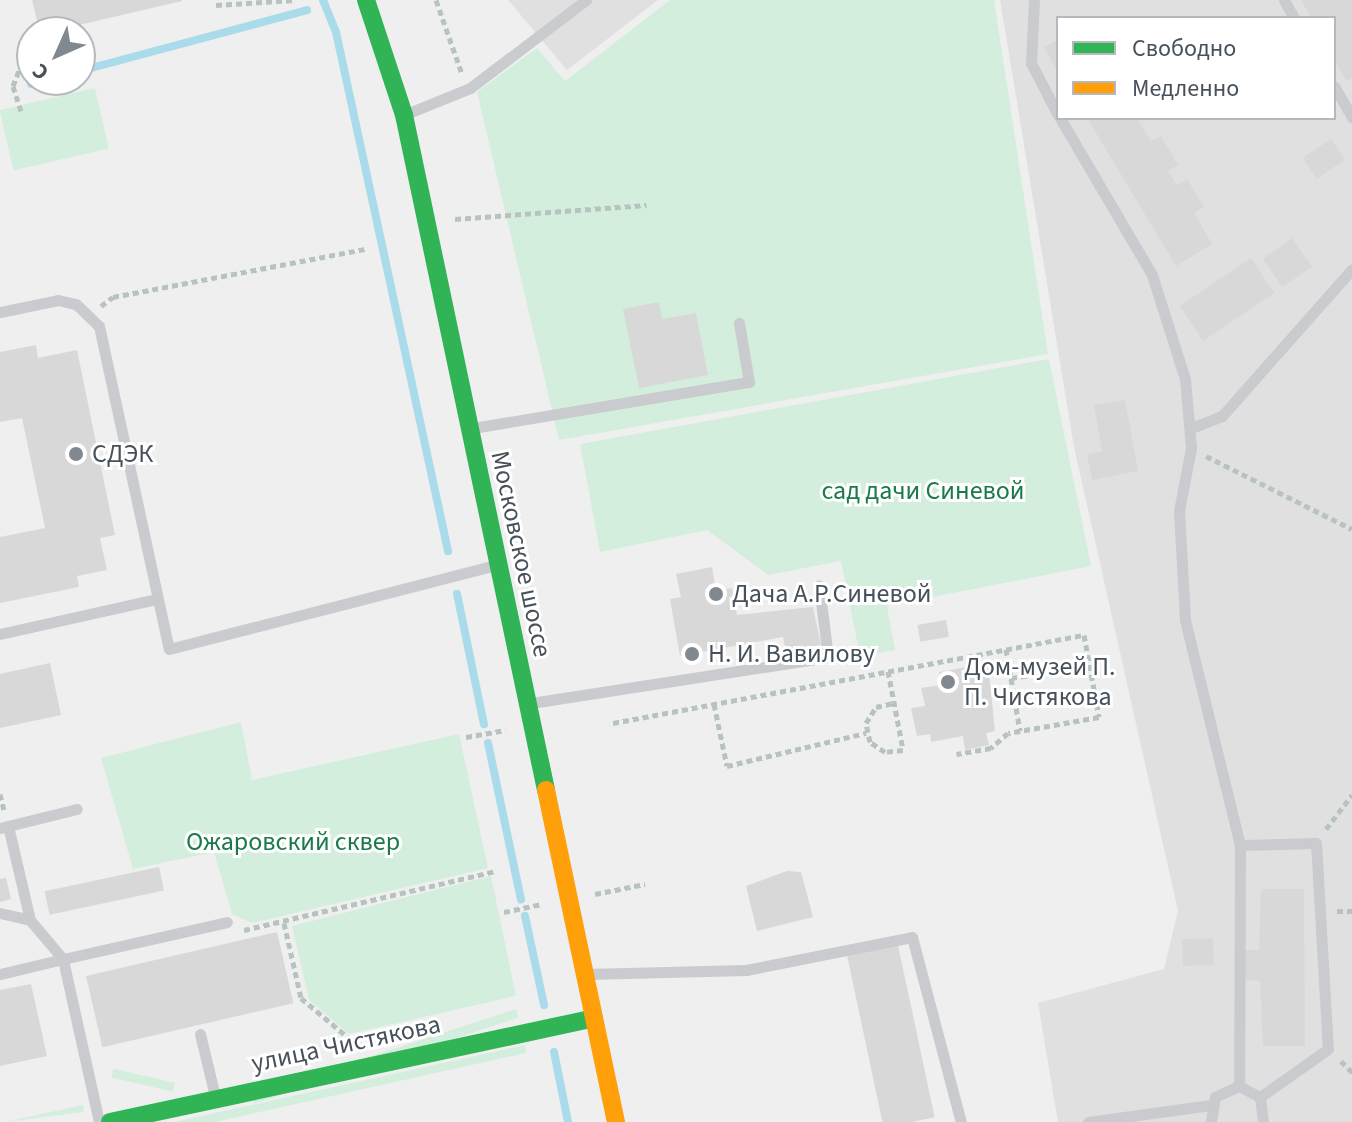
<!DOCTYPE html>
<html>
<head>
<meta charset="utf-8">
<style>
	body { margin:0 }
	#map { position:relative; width:1352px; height:1122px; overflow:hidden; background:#efefef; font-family:"Source Sans 3",sans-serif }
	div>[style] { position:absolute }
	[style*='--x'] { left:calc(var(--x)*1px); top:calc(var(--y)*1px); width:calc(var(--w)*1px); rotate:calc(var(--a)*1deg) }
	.education>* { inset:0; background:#e1e0e1 }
	.green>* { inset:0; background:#d4eede; transform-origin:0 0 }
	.stream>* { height:8px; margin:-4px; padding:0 4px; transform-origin:4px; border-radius:4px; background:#aadbeb }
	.building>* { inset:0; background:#d8d8d9; transform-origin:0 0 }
	.path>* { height:5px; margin-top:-2.5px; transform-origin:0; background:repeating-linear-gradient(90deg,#b7c3bf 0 6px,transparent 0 10px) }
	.lane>* { height:11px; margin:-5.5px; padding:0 5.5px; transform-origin:5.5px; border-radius:5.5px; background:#c9cbce }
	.fast>* { height:18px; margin:-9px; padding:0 9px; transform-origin:9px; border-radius:9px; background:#30b455 }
	.slow>* { height:18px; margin:-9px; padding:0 9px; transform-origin:9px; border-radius:9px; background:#ff9f0a }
	.dots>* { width:22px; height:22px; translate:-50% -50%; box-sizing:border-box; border:4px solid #fff; border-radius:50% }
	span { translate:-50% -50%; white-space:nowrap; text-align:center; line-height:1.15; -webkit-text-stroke:6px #fff; paint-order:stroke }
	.poi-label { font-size:26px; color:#47515b }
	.left { translate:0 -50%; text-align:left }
	.park-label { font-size:26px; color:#1a7a4c }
	.street-label { font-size:26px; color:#47515b }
	.legend { position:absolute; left:1056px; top:16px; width:280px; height:104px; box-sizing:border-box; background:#fff; border:2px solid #b5b9bd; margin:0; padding:10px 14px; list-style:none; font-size:24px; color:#47515b }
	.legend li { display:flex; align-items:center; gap:16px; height:40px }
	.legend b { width:40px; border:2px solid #b5b9bd }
	.north { position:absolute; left:16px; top:16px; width:80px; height:80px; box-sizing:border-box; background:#fff; border:2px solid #b5b9bd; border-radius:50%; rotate:225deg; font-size:22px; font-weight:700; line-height:32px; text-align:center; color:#47515b }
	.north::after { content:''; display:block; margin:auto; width:28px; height:36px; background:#82888f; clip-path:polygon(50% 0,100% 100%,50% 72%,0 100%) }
</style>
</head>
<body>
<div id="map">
	<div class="education">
		<i style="clip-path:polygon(508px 0,658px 0,567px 70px)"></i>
		<i style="clip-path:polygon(evenodd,1000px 0,1352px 0,1352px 1122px,1058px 1122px,1038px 1003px,1164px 969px,1178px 911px,1074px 447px,1000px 0,1058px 18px,1334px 18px,1334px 118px,1058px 118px,1058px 18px)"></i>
	</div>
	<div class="green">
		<i style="clip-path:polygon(670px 0,994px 0,1048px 354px,559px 440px,477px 92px,537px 48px,565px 81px)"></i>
		<i style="left:95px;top:88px;width:62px;height:98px;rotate:77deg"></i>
		<i style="clip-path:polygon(1049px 359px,1091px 566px,887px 606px,895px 650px,860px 656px,841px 561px,768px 575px,707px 530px,600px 552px,580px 444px)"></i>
		<i style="clip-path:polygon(241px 722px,252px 780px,459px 734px,488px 868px,252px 923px,232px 914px,214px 852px,133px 869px,101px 758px)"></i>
		<i style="clip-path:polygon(491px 876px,516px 996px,349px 1034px,309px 1000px,292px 926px)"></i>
		<i style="left:516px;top:1009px;width:9px;height:278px;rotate:72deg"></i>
		<i style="clip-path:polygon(525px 1045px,526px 1053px,215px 1122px,174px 1122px)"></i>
		<i style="left:175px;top:1083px;width:9px;height:63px;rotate:103deg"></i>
		<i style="clip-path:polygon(83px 1105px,84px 1112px,5px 1122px)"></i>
	</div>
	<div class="stream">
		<i style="--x:323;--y:0;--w:35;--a:68"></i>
		<i style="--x:336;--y:32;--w:531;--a:77.82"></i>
		<i style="--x:80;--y:71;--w:235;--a:-15"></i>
		<i style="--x:31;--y:84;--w:15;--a:-16"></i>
		<i style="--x:457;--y:594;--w:133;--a:78.3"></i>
		<i style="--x:488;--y:743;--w:160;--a:78.1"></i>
		<i style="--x:525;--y:916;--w:91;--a:77.9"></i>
		<i style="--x:554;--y:1052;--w:71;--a:78.7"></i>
	</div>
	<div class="building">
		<i style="clip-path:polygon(32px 0,182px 0,182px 1px,49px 32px,38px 24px)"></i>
		<i style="clip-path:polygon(1301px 0,1352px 0,1352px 78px,1346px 81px,1334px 59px,1334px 18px,1311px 18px)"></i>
		<i style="clip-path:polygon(1058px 39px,1058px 71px,1044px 48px)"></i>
		<i style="clip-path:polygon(1087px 118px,1137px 118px,1151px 141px,1161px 136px,1178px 165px,1168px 171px,1177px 185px,1187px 179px,1204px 207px,1194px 213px,1212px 244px,1176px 266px)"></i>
		<i style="left:1331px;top:139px;width:25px;height:34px;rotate:56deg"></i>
		<i style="left:1292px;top:238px;width:35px;height:36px;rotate:55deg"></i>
		<i style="left:1251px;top:258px;width:42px;height:86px;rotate:56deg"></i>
		<i style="clip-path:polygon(659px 302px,662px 319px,696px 313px,708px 375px,639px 388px,623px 309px)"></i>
		<i style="clip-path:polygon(36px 345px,38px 358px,77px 350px,115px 535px,100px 538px,107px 570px,77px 576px,79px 587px,0 603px,0 537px,45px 528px,22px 418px,0 422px,0 352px)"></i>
		<i style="clip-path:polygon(1125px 400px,1138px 471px,1092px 480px,1087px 454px,1102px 451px,1094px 405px)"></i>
		<i style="clip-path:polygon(712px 567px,716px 591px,732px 588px,737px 615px,813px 607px,821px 645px,786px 651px,783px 637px,680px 656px,670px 599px,681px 597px,676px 574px)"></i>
		<i style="left:946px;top:620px;width:17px;height:29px;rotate:80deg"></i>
		<i style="clip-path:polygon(50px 663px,61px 715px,0 728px,0 674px)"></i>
		<i style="clip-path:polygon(988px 663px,995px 731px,986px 733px,989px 745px,965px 750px,963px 736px,931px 742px,930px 734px,917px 736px,911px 708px,925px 706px,921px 688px,941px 685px,939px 672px)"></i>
		<i style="left:159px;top:867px;width:24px;height:117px;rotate:78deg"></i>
		<i style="clip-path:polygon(787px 871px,801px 872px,813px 917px,757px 931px,746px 886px)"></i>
		<i style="clip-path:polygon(6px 878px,11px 899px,0 902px,0 879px)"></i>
		<i style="clip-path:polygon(1261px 889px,1304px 889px,1305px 1046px,1263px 1046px,1260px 981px,1245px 980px,1244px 950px,1259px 950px)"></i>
		<i style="left:277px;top:932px;width:73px;height:196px;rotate:77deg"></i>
		<i style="left:1213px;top:938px;width:27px;height:31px;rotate:88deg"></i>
		<i style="left:898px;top:945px;width:176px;height:52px;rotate:78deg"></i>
		<i style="clip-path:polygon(31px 984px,47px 1056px,0 1066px,0 990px)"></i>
	</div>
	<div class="path">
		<i style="--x:436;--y:0;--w:78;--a:70.6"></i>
		<i style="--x:216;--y:5;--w:79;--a:-3.6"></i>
		<i style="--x:21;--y:111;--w:26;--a:-108"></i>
		<i style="--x:13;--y:86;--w:26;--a:-69"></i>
		<i style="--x:455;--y:219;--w:192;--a:-4.2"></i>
		<i style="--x:101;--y:306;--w:15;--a:-37"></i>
		<i style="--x:113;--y:297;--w:257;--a:-10.8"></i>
		<i style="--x:1206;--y:456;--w:163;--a:26.6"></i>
		<i style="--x:1006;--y:649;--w:83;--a:80.3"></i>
		<i style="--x:888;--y:671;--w:80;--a:79.2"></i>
		<i style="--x:903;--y:750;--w:18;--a:174"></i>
		<i style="--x:885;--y:752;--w:18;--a:-146"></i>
		<i style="--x:870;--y:742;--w:19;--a:-102"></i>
		<i style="--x:866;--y:723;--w:19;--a:-58"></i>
		<i style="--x:876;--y:707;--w:18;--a:-13"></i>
		<i style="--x:1011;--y:678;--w:79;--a:-8.7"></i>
		<i style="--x:714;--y:704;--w:63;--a:78.2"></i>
		<i style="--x:727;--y:766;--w:143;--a:-13.4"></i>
		<i style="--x:613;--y:723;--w:479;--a:-10.6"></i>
		<i style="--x:1084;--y:635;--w:83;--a:79.6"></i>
		<i style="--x:1099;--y:717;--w:92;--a:170"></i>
		<i style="--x:1008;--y:733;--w:23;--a:139"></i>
		<i style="--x:991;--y:748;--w:35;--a:170"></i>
		<i style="--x:466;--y:737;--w:40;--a:-10"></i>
		<i style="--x:0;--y:794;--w:16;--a:76"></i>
		<i style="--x:1326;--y:829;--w:43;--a:-52.6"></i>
		<i style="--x:595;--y:894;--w:51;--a:-11.3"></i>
		<i style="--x:1337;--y:911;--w:15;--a:0"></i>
		<i style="--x:504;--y:912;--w:38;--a:-12"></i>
		<i style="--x:284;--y:923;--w:77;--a:77.2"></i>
		<i style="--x:301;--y:998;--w:64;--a:39.9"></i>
		<i style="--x:244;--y:930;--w:258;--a:-13.2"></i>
		<i style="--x:1341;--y:1061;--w:16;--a:45"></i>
	</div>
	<div class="lane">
		<i style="--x:1034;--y:0;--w:63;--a:92.7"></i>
		<i style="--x:1031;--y:63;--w:59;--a:62.6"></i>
		<i style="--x:1284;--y:0;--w:21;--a:61"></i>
		<i style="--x:1334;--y:86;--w:36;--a:60"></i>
		<i style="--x:406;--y:114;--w:69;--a:-22.1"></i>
		<i style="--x:470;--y:88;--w:146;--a:-37.2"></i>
		<i style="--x:1060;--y:118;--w:182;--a:59.6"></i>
		<i style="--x:1152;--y:275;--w:109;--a:72.4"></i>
		<i style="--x:1185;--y:379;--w:69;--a:85"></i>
		<i style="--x:1191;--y:448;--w:64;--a:100.8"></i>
		<i style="--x:1179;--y:511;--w:109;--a:86.8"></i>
		<i style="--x:1185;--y:620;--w:232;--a:76.3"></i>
		<i style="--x:1240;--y:845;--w:241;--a:90.2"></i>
		<i style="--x:0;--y:312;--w:59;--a:-11.7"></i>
		<i style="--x:58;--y:300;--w:18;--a:13"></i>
		<i style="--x:76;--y:304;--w:32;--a:44"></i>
		<i style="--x:99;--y:326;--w:330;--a:77.8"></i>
		<i style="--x:169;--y:649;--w:339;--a:-14.4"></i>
		<i style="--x:473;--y:428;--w:280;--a:-9.5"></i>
		<i style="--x:749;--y:382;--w:60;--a:-99.6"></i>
		<i style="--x:1191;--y:428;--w:33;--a:-21"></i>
		<i style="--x:1222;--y:416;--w:196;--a:-48.5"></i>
		<i style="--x:0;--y:634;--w:161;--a:-12.6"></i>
		<i style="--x:531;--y:703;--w:301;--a:-8.8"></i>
		<i style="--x:828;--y:657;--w:72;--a:-97.2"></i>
		<i style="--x:8;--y:826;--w:97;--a:76.8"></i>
		<i style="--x:0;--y:828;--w:79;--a:-13.9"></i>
		<i style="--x:1240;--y:845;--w:76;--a:-1.5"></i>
		<i style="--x:1316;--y:843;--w:206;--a:86.7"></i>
		<i style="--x:1328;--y:1049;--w:83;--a:144.8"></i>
		<i style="--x:0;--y:913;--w:31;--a:13"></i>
		<i style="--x:30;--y:920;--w:51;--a:49.8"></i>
		<i style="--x:63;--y:959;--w:65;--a:166.6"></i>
		<i style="--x:586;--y:974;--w:160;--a:-1.4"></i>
		<i style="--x:746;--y:970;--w:169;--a:-11.2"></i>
		<i style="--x:912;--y:937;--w:191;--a:75.2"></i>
		<i style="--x:200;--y:1034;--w:64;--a:76.4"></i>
		<i style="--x:99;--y:1122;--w:167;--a:-102.5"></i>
		<i style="--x:63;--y:959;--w:168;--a:-12.7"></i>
		<i style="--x:1088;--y:1122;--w:124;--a:-7.9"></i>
		<i style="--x:1211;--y:1122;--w:25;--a:-81"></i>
		<i style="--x:1215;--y:1097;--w:26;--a:-25"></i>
		<i style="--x:1239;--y:1086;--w:24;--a:28"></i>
		<i style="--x:1260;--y:1097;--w:25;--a:83"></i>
	</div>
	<div class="fast">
		<i style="--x:366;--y:0;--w:121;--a:71.7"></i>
		<i style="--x:404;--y:115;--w:690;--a:78.12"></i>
		<i style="--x:110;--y:1122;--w:495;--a:-12.1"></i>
	</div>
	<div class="slow">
		<i style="--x:546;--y:790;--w:339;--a:78.1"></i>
	</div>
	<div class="dots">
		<i style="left:76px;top:454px;background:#82888f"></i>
		<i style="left:716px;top:594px;background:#82888f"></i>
		<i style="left:692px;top:654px;background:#82888f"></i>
		<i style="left:948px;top:682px;background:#82888f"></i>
	</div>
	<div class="poi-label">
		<span class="left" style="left:92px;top:454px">СДЭК</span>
		<span class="left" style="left:732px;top:594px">Дача А.Р.Синевой</span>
		<span class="left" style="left:708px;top:654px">Н. И. Вавилову</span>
		<span class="left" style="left:964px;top:682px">Дом-музей П.<br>П. Чистякова</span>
	</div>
	<div class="park-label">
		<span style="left:923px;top:491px">сад дачи Синевой</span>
		<span style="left:293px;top:842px">Ожаровский сквер</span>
	</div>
	<div class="street-label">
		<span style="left:521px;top:554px;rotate:78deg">Московское шоссе</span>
		<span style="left:346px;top:1044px;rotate:-12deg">улица Чистякова</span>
	</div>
	<ul class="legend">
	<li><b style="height:10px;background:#30b455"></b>Свободно</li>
	<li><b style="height:10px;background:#ff9f0a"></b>Медленно</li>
	</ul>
	<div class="north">С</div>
</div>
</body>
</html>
